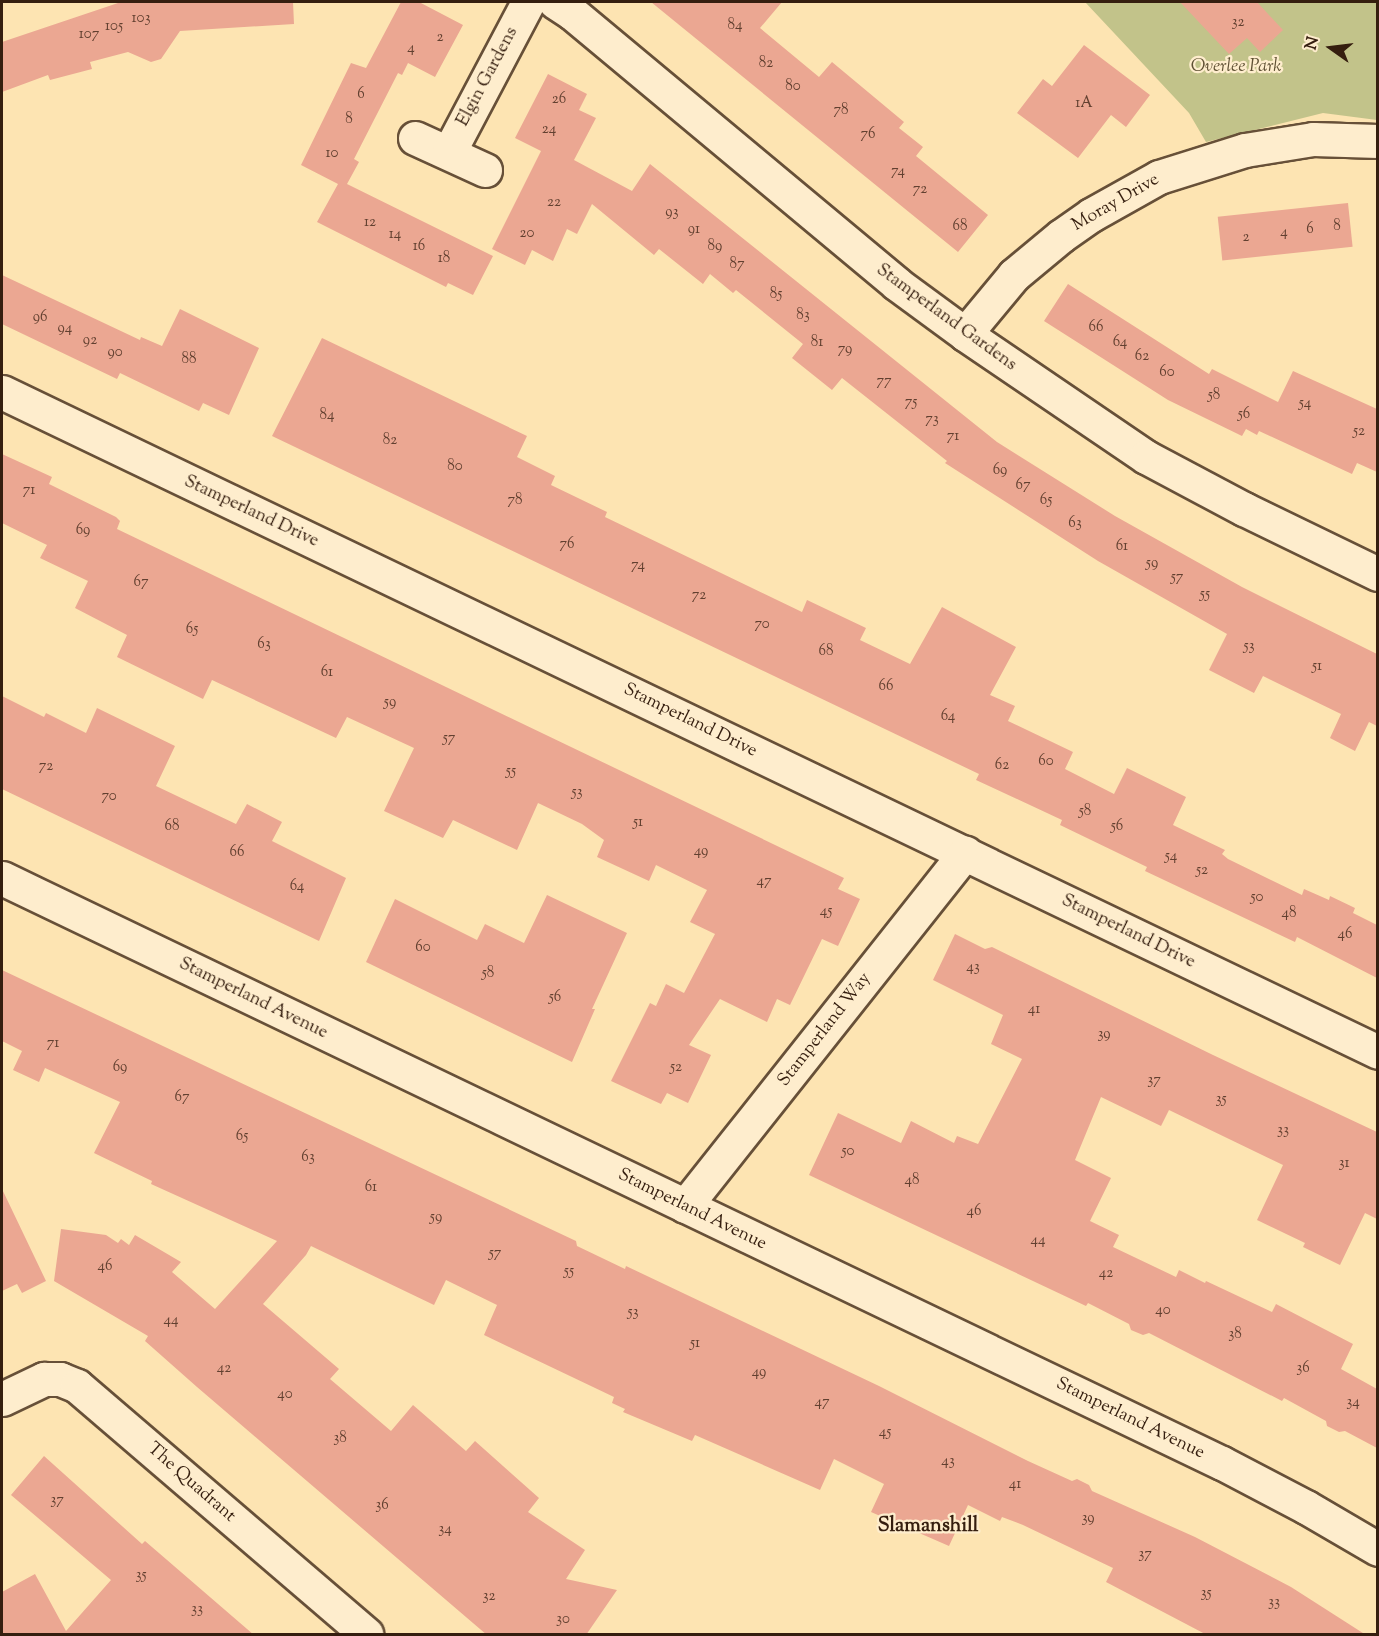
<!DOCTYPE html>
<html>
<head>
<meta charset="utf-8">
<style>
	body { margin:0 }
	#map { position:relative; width:1379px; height:1636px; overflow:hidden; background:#fde4b2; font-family:"Sorts Mill Goudy",serif }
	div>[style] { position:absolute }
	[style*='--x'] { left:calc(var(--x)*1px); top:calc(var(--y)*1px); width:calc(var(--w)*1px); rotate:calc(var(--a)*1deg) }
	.green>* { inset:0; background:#c2c38a }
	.building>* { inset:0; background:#eba792; transform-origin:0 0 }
	.roads { filter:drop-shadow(2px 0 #675038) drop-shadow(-2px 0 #675038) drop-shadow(0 2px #675038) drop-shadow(0 -2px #675038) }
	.minor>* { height:33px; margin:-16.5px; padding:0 16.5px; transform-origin:16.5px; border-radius:16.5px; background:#feedcd }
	span { translate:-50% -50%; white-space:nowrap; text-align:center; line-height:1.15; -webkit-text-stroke:4.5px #feedcd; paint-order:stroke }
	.number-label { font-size:15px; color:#624030 }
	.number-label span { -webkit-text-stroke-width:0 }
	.park-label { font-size:18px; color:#5f5034; font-style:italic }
	.street-label { font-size:18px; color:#351e0f }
	.neighbourhood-label { font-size:20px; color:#351e0f; font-weight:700 }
	.frame { position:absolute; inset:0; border:3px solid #351e0f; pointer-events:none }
	.north { position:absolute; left:1301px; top:18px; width:60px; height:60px; -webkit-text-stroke:4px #feedcd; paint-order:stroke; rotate:284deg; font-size:16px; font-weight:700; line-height:24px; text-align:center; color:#351e0f }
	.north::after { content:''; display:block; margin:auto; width:21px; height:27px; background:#351e0f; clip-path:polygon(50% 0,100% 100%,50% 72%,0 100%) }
</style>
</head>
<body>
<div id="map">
	<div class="green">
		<i style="clip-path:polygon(1085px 2px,1377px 2px,1377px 120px,1323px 113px,1206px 142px,1189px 113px)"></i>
	</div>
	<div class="building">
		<i style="clip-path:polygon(121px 2px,293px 2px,294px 24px,180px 31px,161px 59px,151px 62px,128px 52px,90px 62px,92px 69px,50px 80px,48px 75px,2px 92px,2px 42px)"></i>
		<i style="clip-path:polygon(401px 2px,419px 2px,463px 25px,435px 77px,408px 63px,402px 75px,398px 73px,354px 159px,359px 162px,347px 184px,493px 256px,473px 295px,448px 283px,446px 287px,317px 222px,338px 184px,301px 165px,351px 63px,366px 68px)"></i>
		<i style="clip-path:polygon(651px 2px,782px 2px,760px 28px,819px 77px,832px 62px,904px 122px,899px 128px,923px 147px,916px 156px,988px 215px,958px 252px)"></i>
		<i style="clip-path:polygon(1180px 2px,1257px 2px,1283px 30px,1260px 52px,1247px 38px,1229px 54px)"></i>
		<i style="clip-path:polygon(1084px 45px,1150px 95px,1126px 127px,1111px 115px,1078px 158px,1017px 113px,1043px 79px,1052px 86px)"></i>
		<i style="clip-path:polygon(548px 74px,587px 94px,579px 110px,596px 118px,574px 160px,632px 191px,650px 164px,997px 442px,1115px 516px,1242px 587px,1377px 654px,1377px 726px,1369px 722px,1355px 751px,1330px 738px,1341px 714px,1263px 676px,1254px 693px,1209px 670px,1227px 634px,1098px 561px,945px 463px,947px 461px,842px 378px,832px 390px,792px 358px,803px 344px,736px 290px,733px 293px,710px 274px,703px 284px,659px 249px,654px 255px,592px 204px,577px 234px,567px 229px,553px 261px,532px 250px,525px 265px,492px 249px,541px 151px,515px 138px)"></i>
		<i style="left:1348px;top:203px;width:44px;height:131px;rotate:84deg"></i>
		<i style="clip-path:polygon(2px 275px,140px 340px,141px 337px,162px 346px,180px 309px,259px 348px,229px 415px,203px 403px,199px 411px,120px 373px,117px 379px,2px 324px)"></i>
		<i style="clip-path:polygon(1068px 284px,1209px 374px,1212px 369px,1278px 402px,1293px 371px,1377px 409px,1377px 472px,1357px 463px,1352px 474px,1259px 431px,1257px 435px,1246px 429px,1242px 436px,1168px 400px,1044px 321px)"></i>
		<i style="clip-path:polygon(322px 338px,527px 436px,517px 457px,555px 476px,551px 485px,607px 512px,605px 517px,802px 612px,807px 600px,866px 628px,860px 640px,910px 664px,942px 607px,1016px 647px,990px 695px,1015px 706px,1008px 721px,1073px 752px,1065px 769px,1114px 794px,1127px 768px,1186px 797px,1173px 825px,1225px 850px,1222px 854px,1228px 859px,1302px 895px,1304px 889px,1329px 900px,1330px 896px,1355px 908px,1353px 913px,1377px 925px,1377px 978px,1297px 937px,1295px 942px,1145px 871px,1147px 867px,1060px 825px,1062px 820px,976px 780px,979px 774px,272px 436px)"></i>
		<i style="clip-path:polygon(2px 454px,52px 477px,49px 484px,116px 517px,120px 521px,117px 529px,844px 878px,838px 889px,860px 899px,838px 946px,822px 939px,790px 1005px,777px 999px,767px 1022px,720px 999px,689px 1045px,711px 1055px,688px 1103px,667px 1093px,661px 1104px,611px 1081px,650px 1003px,656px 1006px,666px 984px,684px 993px,715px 934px,690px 922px,707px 890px,656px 865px,649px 881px,597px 857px,604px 840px,582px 824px,538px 803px,517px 850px,453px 820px,443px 838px,384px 811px,414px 748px,347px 717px,336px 738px,212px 680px,203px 699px,117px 657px,127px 635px,75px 608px,88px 581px,40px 558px,47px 545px,2px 523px)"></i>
		<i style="clip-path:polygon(2px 696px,44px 717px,46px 713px,86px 733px,97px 708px,175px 746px,156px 786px,236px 824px,247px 804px,282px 822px,272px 841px,346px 878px,319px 941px,2px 789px)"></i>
		<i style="clip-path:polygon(547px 895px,627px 933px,592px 1009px,595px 1009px,572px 1062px,366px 962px,395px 899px,477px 940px,485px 924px,524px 943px)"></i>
		<i style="clip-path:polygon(955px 934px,985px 949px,992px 947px,1213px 1055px,1377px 1132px,1377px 1219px,1365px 1213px,1340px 1265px,1303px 1247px,1305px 1243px,1257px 1220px,1283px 1165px,1169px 1110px,1161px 1126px,1101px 1097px,1075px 1160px,1111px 1178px,1090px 1221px,1119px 1235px,1113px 1247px,1176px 1277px,1179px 1270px,1205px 1283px,1206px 1281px,1272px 1312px,1276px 1304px,1353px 1344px,1341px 1369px,1377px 1389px,1377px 1448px,1345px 1431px,1339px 1432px,1327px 1426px,1326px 1421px,1284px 1398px,1282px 1401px,1149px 1333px,1143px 1335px,1131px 1330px,1129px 1324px,1088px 1303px,1086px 1306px,809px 1175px,838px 1113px,901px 1143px,911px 1121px,954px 1143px,957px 1136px,978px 1144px,1022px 1059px,991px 1044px,1003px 1015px,933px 980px)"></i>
		<i style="clip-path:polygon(2px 970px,576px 1241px,577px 1246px,625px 1269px,626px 1266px,879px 1386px,1028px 1461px,1072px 1481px,1077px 1479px,1089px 1485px,1092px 1491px,1195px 1537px,1291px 1587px,1366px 1635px,1207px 1635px,1106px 1582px,1113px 1568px,1023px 1525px,1002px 1517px,1000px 1521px,968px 1505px,949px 1546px,871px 1512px,884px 1484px,834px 1459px,820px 1490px,695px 1435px,692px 1441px,623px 1412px,625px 1409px,612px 1403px,614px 1397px,484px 1335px,497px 1305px,446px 1280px,434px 1305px,311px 1246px,306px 1255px,263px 1304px,339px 1369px,330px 1379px,391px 1431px,413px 1405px,466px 1451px,475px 1441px,539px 1498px,528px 1512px,585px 1550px,566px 1579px,617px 1590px,586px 1635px,487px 1635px,197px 1387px,145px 1341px,148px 1336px,54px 1281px,61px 1229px,106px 1235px,118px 1243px,121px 1239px,129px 1245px,135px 1235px,181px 1262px,172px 1272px,215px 1309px,277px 1241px,151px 1184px,152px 1181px,94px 1153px,120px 1102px,45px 1068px,39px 1082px,13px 1070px,22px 1051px,2px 1041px)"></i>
		<i style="clip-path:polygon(2px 1189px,46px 1281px,22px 1293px,17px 1284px,2px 1291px)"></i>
		<i style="clip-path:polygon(44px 1456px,142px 1544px,145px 1541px,254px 1635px,2px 1635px,2px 1592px,35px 1574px,66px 1631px,111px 1580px,11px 1495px)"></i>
	</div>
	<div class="roads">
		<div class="minor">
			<i style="--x:555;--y:2;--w:20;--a:33"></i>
			<i style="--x:572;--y:13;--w:423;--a:39.8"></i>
			<i style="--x:897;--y:284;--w:84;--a:36.3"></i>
			<i style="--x:965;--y:334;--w:219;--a:34.2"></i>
			<i style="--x:1146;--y:457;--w:111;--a:28"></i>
			<i style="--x:1244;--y:509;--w:149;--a:25.9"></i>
			<i style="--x:415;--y:138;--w:77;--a:24.6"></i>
			<i style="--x:449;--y:152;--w:170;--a:-62.2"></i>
			<i style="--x:965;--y:334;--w:77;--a:-50.3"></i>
			<i style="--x:1014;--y:275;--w:61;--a:-39.7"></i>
			<i style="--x:1061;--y:236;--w:37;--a:-35"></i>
			<i style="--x:1091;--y:215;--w:78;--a:-29.2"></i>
			<i style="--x:1159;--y:177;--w:90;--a:-17.4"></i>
			<i style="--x:1245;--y:150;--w:69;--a:-9.2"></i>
			<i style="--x:1313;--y:139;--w:65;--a:1.8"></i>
			<i style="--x:2;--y:392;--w:1526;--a:25.62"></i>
			<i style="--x:2;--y:878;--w:1353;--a:25.62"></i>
			<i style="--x:1222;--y:1463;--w:95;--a:27.6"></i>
			<i style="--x:1306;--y:1507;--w:83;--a:30.3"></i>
			<i style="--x:685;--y:1206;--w:451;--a:-51.6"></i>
			<i style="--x:2;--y:1399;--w:47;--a:-25.5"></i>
			<i style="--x:44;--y:1379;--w:16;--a:0"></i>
			<i style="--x:60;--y:1379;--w:18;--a:22"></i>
			<i style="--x:77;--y:1386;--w:381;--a:40.6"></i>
		</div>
	</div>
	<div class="number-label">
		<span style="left:141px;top:19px">103</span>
		<span style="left:1238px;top:23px">32</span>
		<span style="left:735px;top:26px">84</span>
		<span style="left:114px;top:27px">105</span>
		<span style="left:89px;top:35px">107</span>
		<span style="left:440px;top:38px">2</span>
		<span style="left:411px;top:49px">4</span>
		<span style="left:766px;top:64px">82</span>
		<span style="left:793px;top:87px">80</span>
		<span style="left:361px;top:95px">6</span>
		<span style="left:559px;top:100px">26</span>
		<span style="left:1084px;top:104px">1A</span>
		<span style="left:841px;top:111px">78</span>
		<span style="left:349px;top:120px">8</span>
		<span style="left:549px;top:130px">24</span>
		<span style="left:868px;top:135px">76</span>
		<span style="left:332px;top:154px">10</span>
		<span style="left:898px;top:172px">74</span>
		<span style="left:920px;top:190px">72</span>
		<span style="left:554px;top:203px">22</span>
		<span style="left:672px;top:213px">93</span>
		<span style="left:370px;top:223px">12</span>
		<span style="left:960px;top:227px">68</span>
		<span style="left:1337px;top:227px">8</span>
		<span style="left:694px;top:230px">91</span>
		<span style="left:1310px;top:230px">6</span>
		<span style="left:1284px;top:233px">4</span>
		<span style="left:527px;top:234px">20</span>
		<span style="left:395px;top:235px">14</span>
		<span style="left:1246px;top:238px">2</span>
		<span style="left:419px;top:247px">16</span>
		<span style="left:715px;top:247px">89</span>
		<span style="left:444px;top:259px">18</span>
		<span style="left:737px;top:265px">87</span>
		<span style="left:776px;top:295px">85</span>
		<span style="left:803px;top:316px">83</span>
		<span style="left:40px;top:318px">96</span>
		<span style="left:1096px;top:328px">66</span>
		<span style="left:65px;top:329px">94</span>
		<span style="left:90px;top:341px">92</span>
		<span style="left:817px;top:343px">81</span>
		<span style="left:1120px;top:343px">64</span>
		<span style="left:845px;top:350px">79</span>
		<span style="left:115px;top:353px">90</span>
		<span style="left:1142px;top:357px">62</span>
		<span style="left:189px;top:360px">88</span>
		<span style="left:1167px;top:373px">60</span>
		<span style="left:884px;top:382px">77</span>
		<span style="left:1214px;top:396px">58</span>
		<span style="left:911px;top:403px">75</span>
		<span style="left:1305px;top:404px">54</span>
		<span style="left:1244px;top:415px">56</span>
		<span style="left:327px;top:416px">84</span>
		<span style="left:932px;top:420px">73</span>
		<span style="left:1359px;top:432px">52</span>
		<span style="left:953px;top:437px">71</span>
		<span style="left:390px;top:441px">82</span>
		<span style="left:455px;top:467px">80</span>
		<span style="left:1000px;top:471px">69</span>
		<span style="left:1023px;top:486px">67</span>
		<span style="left:29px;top:491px">71</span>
		<span style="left:515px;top:501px">78</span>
		<span style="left:1046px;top:501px">65</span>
		<span style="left:1075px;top:524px">63</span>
		<span style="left:83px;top:531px">69</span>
		<span style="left:567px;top:545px">76</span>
		<span style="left:1122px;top:547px">61</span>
		<span style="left:1152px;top:564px">59</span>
		<span style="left:638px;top:566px">74</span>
		<span style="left:1177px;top:578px">57</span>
		<span style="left:141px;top:583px">67</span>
		<span style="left:1205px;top:595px">55</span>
		<span style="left:699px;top:596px">72</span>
		<span style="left:762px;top:625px">70</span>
		<span style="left:192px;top:630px">65</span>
		<span style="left:264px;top:645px">63</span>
		<span style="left:1249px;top:647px">53</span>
		<span style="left:826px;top:652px">68</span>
		<span style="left:1317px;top:667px">51</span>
		<span style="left:327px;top:673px">61</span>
		<span style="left:886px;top:687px">66</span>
		<span style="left:390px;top:703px">59</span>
		<span style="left:948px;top:717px">64</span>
		<span style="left:449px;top:739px">57</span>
		<span style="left:1046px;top:762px">60</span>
		<span style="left:1002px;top:766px">62</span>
		<span style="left:46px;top:767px">72</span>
		<span style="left:511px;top:772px">55</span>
		<span style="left:577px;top:793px">53</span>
		<span style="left:109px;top:797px">70</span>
		<span style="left:1085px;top:812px">58</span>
		<span style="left:638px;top:823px">51</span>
		<span style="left:172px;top:827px">68</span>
		<span style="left:1117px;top:827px">56</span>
		<span style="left:701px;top:852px">49</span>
		<span style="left:237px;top:853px">66</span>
		<span style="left:1171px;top:857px">54</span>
		<span style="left:1202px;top:871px">52</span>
		<span style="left:764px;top:882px">47</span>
		<span style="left:297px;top:887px">64</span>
		<span style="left:1257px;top:898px">50</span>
		<span style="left:826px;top:912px">45</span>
		<span style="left:1289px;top:914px">48</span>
		<span style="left:1345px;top:935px">46</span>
		<span style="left:423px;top:948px">60</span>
		<span style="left:973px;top:968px">43</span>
		<span style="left:488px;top:974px">58</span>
		<span style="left:555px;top:998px">56</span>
		<span style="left:1034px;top:1010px">41</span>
		<span style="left:1104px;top:1035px">39</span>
		<span style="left:53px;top:1044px">71</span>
		<span style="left:120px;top:1068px">69</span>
		<span style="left:676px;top:1068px">52</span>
		<span style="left:1154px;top:1081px">37</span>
		<span style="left:182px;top:1098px">67</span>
		<span style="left:1221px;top:1100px">35</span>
		<span style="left:1283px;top:1131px">33</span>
		<span style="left:242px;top:1137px">65</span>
		<span style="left:848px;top:1152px">50</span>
		<span style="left:308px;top:1158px">63</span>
		<span style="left:1344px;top:1164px">31</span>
		<span style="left:912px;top:1181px">48</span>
		<span style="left:371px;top:1188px">61</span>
		<span style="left:974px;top:1212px">46</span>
		<span style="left:436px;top:1218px">59</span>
		<span style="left:1038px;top:1241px">44</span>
		<span style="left:495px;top:1254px">57</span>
		<span style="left:105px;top:1267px">46</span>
		<span style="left:569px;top:1272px">55</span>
		<span style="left:1106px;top:1274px">42</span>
		<span style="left:1163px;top:1311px">40</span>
		<span style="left:633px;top:1313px">53</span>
		<span style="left:171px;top:1321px">44</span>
		<span style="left:1235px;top:1335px">38</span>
		<span style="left:695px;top:1344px">51</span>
		<span style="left:224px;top:1369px">42</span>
		<span style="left:1303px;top:1369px">36</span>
		<span style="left:759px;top:1373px">49</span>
		<span style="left:285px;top:1395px">40</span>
		<span style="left:822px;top:1403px">47</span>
		<span style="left:1353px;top:1403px">34</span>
		<span style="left:885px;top:1433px">45</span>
		<span style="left:340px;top:1439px">38</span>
		<span style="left:948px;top:1462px">43</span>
		<span style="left:1015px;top:1485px">41</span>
		<span style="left:57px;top:1501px">37</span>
		<span style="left:382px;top:1506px">36</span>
		<span style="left:1088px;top:1519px">39</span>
		<span style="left:445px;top:1530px">34</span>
		<span style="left:1145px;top:1555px">37</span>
		<span style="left:141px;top:1576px">35</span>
		<span style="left:1206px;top:1594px">35</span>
		<span style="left:489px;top:1597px">32</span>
		<span style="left:1274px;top:1603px">33</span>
		<span style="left:197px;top:1610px">33</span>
		<span style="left:563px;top:1620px">30</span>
	</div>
	<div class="park-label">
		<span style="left:1236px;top:67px">Overlee Park</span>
	</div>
	<div class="street-label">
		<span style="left:488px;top:77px;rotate:-62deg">Elgin Gardens</span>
		<span style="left:1116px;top:203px;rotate:-30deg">Moray Drive</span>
		<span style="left:946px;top:318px;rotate:36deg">Stamperland Gardens</span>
		<span style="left:251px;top:512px;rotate:25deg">Stamperland Drive</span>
		<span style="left:690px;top:721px;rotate:26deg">Stamperland Drive</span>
		<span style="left:1128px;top:932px;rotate:26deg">Stamperland Drive</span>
		<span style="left:253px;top:999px;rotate:26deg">Stamperland Avenue</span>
		<span style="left:825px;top:1030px;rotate:-52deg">Stamperland Way</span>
		<span style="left:692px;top:1210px;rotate:26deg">Stamperland Avenue</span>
		<span style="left:1130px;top:1419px;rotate:26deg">Stamperland Avenue</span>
		<span style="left:191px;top:1483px;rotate:41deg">The Quadrant</span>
	</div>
	<div class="neighbourhood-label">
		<span style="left:928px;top:1526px">Slamanshill</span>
	</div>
	<div class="frame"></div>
	<div class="north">N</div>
</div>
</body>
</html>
